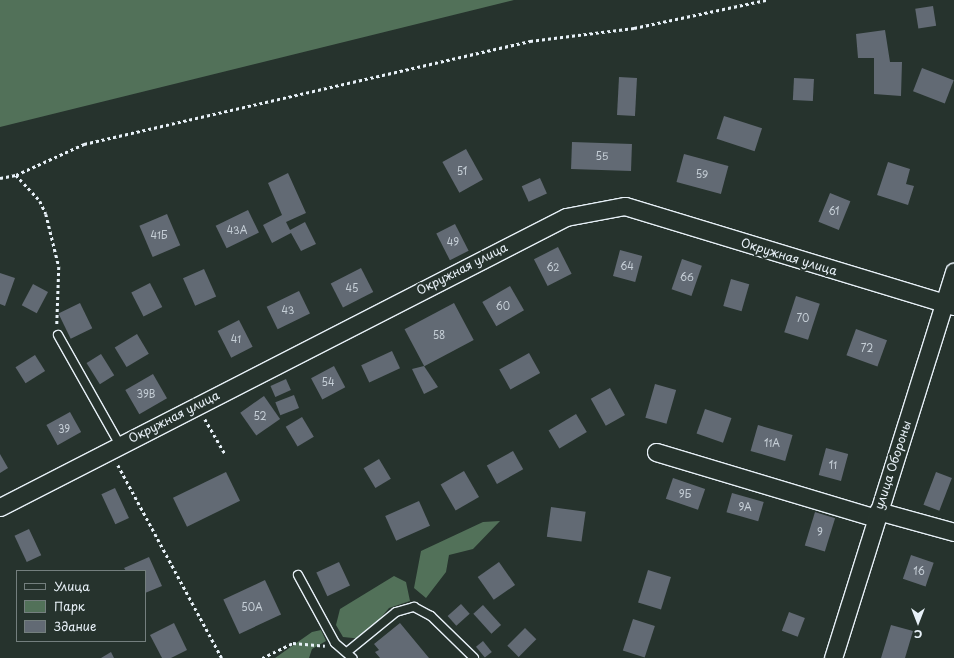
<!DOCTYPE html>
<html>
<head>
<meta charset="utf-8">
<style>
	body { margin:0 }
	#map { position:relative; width:954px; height:658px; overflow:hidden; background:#26332d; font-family:"Playpen Sans",sans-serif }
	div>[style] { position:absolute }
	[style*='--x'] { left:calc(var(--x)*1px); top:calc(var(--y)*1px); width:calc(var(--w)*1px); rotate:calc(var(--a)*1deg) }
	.green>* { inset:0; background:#527159 }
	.building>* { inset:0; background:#626a74; transform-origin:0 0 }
	.path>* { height:2.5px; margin-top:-1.25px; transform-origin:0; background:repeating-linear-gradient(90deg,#e8f1f8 0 3px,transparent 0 6px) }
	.roads { filter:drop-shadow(1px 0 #e8f1f8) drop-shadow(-1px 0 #e8f1f8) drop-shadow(0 1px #e8f1f8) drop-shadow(0 -1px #e8f1f8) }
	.lane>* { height:8px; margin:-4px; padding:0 4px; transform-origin:4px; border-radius:4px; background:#26332d }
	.street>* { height:17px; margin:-8.5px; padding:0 8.5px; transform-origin:8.5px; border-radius:8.5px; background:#26332d }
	span { translate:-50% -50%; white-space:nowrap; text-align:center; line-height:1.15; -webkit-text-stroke:4px #26332d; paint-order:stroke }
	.number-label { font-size:10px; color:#c6cfd7 }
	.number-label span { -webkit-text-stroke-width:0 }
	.street-label { font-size:12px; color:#e8f1f8 }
	.legend { position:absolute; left:16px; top:570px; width:130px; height:72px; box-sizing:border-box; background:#26332d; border:1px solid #747f7e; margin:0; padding:5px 7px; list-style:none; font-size:12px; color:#e8f1f8 }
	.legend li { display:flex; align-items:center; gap:8px; height:20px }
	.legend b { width:20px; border:1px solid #747f7e }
	.north { position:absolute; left:898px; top:602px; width:40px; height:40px; -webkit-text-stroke:3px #26332d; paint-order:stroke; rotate:180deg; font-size:11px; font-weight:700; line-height:16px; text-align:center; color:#e8f1f8 }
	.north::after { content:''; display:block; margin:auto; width:14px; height:18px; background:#e8f1f8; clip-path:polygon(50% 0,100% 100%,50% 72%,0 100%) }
</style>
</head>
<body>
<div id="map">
	<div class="green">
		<i style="clip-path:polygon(0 0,514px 0,0 127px)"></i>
		<i style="clip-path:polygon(500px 521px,473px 549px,449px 555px,446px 572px,426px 598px,414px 588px,421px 551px,483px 522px)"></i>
		<i style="clip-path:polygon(394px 576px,406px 582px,410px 601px,389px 608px,363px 639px,343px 637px,336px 625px,340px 609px)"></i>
		<i style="clip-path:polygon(321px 630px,326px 641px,312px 649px,309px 658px,275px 658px,312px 632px)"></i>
	</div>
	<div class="building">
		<i style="left:933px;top:6px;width:20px;height:18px;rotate:81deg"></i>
		<i style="clip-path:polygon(885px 30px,890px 62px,902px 62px,901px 96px,874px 94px,874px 58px,858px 58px,856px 34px)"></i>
		<i style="left:922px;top:68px;width:34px;height:25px;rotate:21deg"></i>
		<i style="left:619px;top:77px;width:18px;height:38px;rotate:3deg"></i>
		<i style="left:794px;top:78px;width:20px;height:22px;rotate:3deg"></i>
		<i style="left:724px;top:116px;width:40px;height:24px;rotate:18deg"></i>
		<i style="left:572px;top:142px;width:60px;height:27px;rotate:2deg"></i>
		<i style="left:466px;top:149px;width:35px;height:27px;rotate:61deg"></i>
		<i style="left:684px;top:154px;width:46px;height:29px;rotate:15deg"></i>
		<i style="clip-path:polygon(888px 162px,910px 169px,906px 184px,914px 186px,908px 205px,877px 195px)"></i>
		<i style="clip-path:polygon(288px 173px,306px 213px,286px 222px,290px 230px,305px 222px,316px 244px,301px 251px,291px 233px,272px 243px,263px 225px,282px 215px,268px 183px)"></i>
		<i style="left:540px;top:178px;width:17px;height:20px;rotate:66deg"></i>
		<i style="left:830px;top:193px;width:22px;height:31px;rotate:22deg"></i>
		<i style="left:248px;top:210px;width:25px;height:36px;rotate:64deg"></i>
		<i style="left:167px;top:214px;width:34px;height:30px;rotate:67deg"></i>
		<i style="left:455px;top:224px;width:30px;height:21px;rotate:63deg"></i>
		<i style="left:558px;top:247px;width:30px;height:27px;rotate:63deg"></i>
		<i style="left:620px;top:250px;width:23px;height:27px;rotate:15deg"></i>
		<i style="left:682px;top:259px;width:21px;height:32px;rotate:19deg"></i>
		<i style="left:361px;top:268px;width:27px;height:34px;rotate:63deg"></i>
		<i style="left:204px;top:269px;width:30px;height:23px;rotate:66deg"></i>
		<i style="clip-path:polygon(0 273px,15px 278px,5px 306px,0 304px)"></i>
		<i style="left:731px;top:279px;width:19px;height:28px;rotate:16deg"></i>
		<i style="left:150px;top:283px;width:27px;height:21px;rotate:63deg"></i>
		<i style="left:33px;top:284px;width:17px;height:24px;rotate:28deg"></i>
		<i style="left:510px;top:286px;width:28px;height:32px;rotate:60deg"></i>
		<i style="left:299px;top:291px;width:25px;height:36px;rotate:64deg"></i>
		<i style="left:796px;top:296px;width:25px;height:38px;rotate:18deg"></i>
		<i style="left:80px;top:303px;width:28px;height:24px;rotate:64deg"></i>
		<i style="left:454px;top:303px;width:42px;height:56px;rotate:62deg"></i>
		<i style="left:239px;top:320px;width:30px;height:24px;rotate:63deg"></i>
		<i style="left:856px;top:329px;width:33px;height:28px;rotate:20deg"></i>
		<i style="left:137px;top:334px;width:23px;height:26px;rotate:59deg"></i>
		<i style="left:392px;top:351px;width:19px;height:34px;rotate:65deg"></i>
		<i style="left:529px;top:353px;width:23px;height:34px;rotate:61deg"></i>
		<i style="left:101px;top:354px;width:25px;height:17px;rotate:58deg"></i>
		<i style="left:35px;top:355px;width:19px;height:23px;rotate:58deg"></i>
		<i style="left:334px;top:366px;width:24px;height:26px;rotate:62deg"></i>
		<i style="clip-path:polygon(424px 366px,438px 387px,424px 394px,412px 369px)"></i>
		<i style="left:153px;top:374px;width:28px;height:32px;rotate:60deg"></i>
		<i style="left:286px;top:379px;width:12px;height:17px;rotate:66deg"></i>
		<i style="left:655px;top:384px;width:22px;height:35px;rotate:16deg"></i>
		<i style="left:610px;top:388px;width:31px;height:22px;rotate:61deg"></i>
		<i style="left:294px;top:395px;width:14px;height:20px;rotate:69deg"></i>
		<i style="left:264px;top:396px;width:28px;height:29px;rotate:55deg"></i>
		<i style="left:705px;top:409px;width:28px;height:26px;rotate:19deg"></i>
		<i style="left:70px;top:412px;width:23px;height:27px;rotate:61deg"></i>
		<i style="left:576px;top:414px;width:21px;height:32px;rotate:59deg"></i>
		<i style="left:302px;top:417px;width:23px;height:19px;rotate:59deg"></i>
		<i style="left:758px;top:425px;width:36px;height:27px;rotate:16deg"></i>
		<i style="left:826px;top:448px;width:23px;height:28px;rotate:15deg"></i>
		<i style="left:513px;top:451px;width:21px;height:30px;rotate:61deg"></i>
		<i style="clip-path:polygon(0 454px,8px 468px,0 473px)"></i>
		<i style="left:379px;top:459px;width:23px;height:18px;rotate:59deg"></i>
		<i style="left:464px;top:471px;width:30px;height:27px;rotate:60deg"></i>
		<i style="left:226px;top:472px;width:32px;height:59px;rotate:64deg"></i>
		<i style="left:936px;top:472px;width:17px;height:35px;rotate:21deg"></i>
		<i style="left:673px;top:478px;width:34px;height:22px;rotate:19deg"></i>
		<i style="left:115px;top:488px;width:33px;height:15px;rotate:65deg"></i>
		<i style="left:732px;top:493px;width:33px;height:20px;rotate:16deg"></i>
		<i style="left:419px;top:501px;width:27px;height:37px;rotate:66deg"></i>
		<i style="left:551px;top:507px;width:35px;height:30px;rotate:8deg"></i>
		<i style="left:815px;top:512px;width:21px;height:35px;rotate:17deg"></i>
		<i style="left:29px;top:529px;width:29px;height:16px;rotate:65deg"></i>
		<i style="left:911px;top:555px;width:24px;height:25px;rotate:19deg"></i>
		<i style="clip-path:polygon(149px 557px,162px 586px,145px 593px,145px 571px,126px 571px,124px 568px)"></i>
		<i style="left:339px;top:562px;width:26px;height:25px;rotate:65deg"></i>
		<i style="left:499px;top:562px;width:28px;height:26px;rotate:55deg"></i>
		<i style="left:648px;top:570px;width:24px;height:34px;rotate:17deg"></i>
		<i style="left:265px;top:580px;width:38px;height:46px;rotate:65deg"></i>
		<i style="left:461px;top:604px;width:13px;height:18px;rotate:48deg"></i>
		<i style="left:483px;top:605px;width:27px;height:13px;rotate:48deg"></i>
		<i style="left:789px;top:612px;width:17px;height:20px;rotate:21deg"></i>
		<i style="left:633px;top:619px;width:23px;height:33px;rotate:18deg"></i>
		<i style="clip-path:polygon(174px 623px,187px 650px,171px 658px,162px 658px,150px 635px)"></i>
		<i style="clip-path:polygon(400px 623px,429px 658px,380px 658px,375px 652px,379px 650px,374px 644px)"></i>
		<i style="clip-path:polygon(891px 625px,913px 631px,905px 658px,881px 658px)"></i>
		<i style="left:525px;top:628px;width:16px;height:25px;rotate:45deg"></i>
		<i style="left:483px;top:641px;width:14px;height:9px;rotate:51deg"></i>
		<i style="clip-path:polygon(111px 652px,114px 658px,101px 658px)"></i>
	</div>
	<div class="path">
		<i style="--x:16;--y:175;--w:35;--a:47"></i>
		<i style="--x:40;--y:201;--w:14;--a:65"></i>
		<i style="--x:46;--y:214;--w:55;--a:76.2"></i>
		<i style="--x:59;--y:267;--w:57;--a:92"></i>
		<i style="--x:0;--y:178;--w:16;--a:-11"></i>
		<i style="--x:16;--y:175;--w:75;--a:-24.5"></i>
		<i style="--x:84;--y:144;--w:458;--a:-13"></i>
		<i style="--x:530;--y:41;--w:105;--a:-7.1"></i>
		<i style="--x:634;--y:28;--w:135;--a:-12"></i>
		<i style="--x:205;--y:419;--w:39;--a:60"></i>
		<i style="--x:118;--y:465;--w:219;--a:61.7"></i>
		<i style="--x:262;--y:658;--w:34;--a:-26"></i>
		<i style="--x:293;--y:643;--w:32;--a:5"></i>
	</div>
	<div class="roads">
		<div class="lane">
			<i style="--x:58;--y:335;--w:126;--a:60.6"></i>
			<i style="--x:298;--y:575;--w:77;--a:61.4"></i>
			<i style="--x:335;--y:643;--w:23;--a:41"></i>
			<i style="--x:347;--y:652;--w:63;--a:-39.2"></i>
			<i style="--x:396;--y:612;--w:19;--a:-16"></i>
			<i style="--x:414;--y:607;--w:19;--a:28"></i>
			<i style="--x:431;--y:616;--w:60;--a:44.3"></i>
		</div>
		<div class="street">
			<i style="--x:656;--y:452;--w:230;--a:16.7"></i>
			<i style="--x:0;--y:507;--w:636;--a:-27.13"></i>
			<i style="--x:566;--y:217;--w:60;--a:-10.6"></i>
			<i style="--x:625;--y:206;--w:344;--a:16.9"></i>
			<i style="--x:878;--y:511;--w:79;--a:15.4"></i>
			<i style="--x:833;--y:658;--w:405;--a:-72.6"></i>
		</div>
	</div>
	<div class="number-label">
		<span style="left:602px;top:156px">55</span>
		<span style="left:462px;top:171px">51</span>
		<span style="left:702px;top:174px">59</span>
		<span style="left:834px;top:211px">61</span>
		<span style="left:237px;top:230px">43А</span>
		<span style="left:159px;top:235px">41Б</span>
		<span style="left:453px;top:242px">49</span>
		<span style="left:627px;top:266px">64</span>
		<span style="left:553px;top:267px">62</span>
		<span style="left:687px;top:277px">66</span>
		<span style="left:352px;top:288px">45</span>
		<span style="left:503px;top:306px">60</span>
		<span style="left:288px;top:310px">43</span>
		<span style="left:803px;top:318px">70</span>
		<span style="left:439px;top:335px">58</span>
		<span style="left:236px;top:339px">41</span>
		<span style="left:867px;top:348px">72</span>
		<span style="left:328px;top:382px">54</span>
		<span style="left:146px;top:394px">39В</span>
		<span style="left:260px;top:416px">52</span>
		<span style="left:64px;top:429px">39</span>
		<span style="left:772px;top:443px">11А</span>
		<span style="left:833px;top:465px">11</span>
		<span style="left:685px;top:494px">9Б</span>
		<span style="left:745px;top:507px">9А</span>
		<span style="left:820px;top:532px">9</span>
		<span style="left:919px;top:571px">16</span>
		<span style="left:252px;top:607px">50А</span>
	</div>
	<div class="street-label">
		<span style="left:789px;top:257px;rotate:17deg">Окружная улица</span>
		<span style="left:462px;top:269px;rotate:-27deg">Окружная улица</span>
		<span style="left:174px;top:417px;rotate:-27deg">Окружная улица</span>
		<span style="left:893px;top:465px;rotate:-72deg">улица Обороны</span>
	</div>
	<ul class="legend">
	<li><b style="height:5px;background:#26332d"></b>Улица</li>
	<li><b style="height:11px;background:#527159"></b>Парк</li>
	<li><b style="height:11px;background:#626a74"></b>Здание</li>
	</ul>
	<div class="north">С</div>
</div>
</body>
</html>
